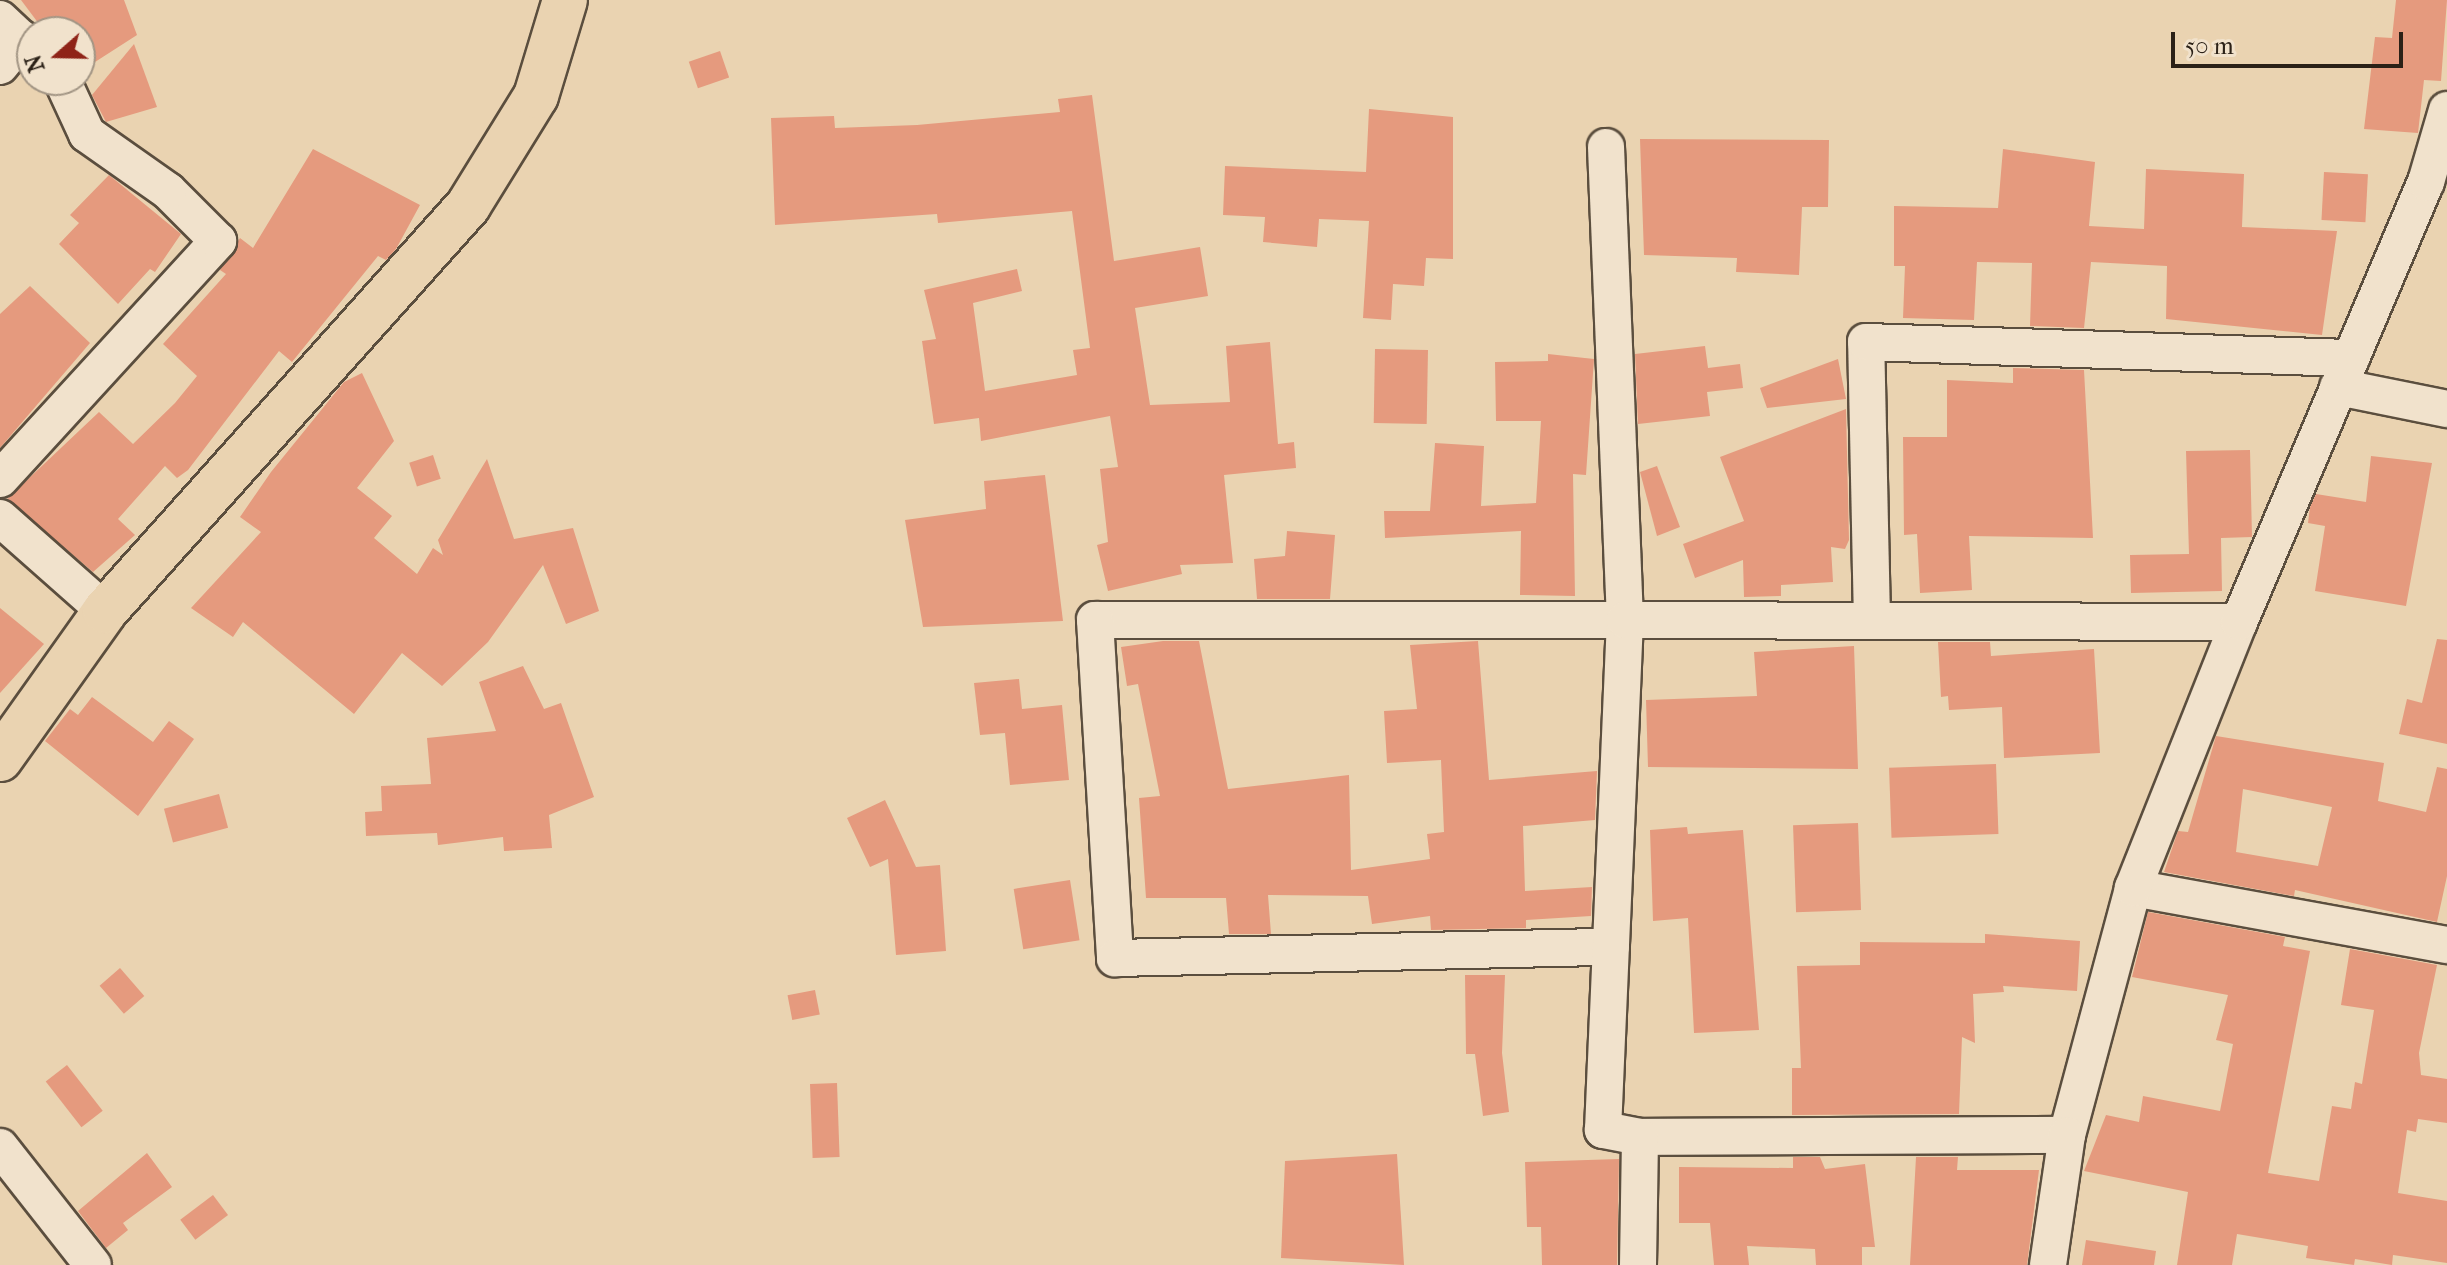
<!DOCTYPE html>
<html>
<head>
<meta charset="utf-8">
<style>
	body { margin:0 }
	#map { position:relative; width:2447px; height:1265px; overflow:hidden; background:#ead3b1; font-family:"IM FELL French Canon",serif }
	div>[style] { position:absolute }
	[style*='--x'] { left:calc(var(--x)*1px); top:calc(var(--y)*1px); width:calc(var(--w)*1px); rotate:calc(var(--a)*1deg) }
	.building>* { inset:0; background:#e59a7e; transform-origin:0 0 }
	.roads { filter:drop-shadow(2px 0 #5b4e3e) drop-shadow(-2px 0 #5b4e3e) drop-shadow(0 2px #5b4e3e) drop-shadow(0 -2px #5b4e3e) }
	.minor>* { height:36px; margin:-18px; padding:0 18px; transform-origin:18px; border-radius:18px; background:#f1e2cc }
	.major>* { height:44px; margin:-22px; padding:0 22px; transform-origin:22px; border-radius:22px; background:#ead3b1 }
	span { translate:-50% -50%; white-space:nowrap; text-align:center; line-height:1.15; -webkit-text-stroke:7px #f1e2cc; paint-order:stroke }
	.north { position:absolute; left:16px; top:16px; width:80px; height:80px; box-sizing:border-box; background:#f1e2cc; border:2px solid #a29584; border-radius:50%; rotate:250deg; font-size:22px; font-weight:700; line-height:32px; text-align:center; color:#2b2117 }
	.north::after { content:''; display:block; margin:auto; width:28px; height:36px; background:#8f2418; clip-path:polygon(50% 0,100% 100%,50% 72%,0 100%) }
	.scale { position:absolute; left:2171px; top:32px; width:232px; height:36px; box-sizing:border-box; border:4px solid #2b2117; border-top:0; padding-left:10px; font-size:24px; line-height:28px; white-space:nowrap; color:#2b2117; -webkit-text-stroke:6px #f1e2cc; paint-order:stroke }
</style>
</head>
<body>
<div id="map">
	<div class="building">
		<i style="clip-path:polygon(21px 0,124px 0,137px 35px,81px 71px,80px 32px,45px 32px)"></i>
		<i style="clip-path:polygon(2396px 0,2447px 0,2441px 81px,2424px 80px,2418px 133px,2364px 129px,2375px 37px,2392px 38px)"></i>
		<i style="clip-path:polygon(134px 44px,157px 107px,106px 122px,92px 95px)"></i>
		<i style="left:720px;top:51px;width:28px;height:33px;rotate:71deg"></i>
		<i style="clip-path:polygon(1092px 95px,1114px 261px,1200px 247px,1208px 296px,1135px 308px,1150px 405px,1230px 402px,1226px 346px,1270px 342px,1278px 444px,1294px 442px,1296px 468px,1224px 475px,1233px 563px,1180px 565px,1182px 574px,1108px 591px,1097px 545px,1108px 542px,1100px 469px,1118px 467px,1110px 416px,981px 441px,979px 418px,934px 424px,922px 341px,936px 339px,924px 290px,1017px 269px,1022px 291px,973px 303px,985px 391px,1077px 375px,1073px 350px,1090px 348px,1072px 211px,938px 223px,937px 214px,775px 225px,771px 118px,834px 116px,835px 128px,917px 125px,1060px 112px,1058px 99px)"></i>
		<i style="clip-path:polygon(1369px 109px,1453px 117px,1453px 259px,1426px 258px,1424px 286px,1393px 284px,1391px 320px,1363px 318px,1369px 221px,1319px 219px,1317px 247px,1263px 242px,1265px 217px,1223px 215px,1225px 166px,1366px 172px)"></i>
		<i style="clip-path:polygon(1640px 139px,1829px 140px,1828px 207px,1802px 207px,1799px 275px,1736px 272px,1737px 258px,1644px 255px)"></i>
		<i style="clip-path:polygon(313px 149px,420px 205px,396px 249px,386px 260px,378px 256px,292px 362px,279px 351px,188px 470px,177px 478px,165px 466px,118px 519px,135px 535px,93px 572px,7px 499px,99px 412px,133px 444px,175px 403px,197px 376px,163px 344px,226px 274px,220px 270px,240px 238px,253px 248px)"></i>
		<i style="clip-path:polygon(2003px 149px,2095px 162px,2089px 226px,2144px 229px,2146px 169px,2244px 174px,2242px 227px,2337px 231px,2322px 335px,2166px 319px,2167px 266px,2091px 262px,2084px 328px,2030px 326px,2032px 263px,1977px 262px,1974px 320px,1903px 318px,1905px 266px,1894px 266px,1894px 206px,1998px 208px)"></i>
		<i style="left:2324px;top:172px;width:44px;height:48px;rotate:3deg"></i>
		<i style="clip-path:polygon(109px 175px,181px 234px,155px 272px,150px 269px,118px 304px,59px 244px,79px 223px,70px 215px)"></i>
		<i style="clip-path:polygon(30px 286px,90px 343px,0 448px,0 314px)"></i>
		<i style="clip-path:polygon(1705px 346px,1708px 368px,1740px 364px,1743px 388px,1707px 392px,1710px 416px,1638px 424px,1635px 354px)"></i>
		<i style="left:1375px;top:349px;width:53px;height:74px;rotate:1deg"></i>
		<i style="clip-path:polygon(1548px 354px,1594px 359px,1586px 475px,1573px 474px,1575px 596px,1520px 595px,1521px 531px,1385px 538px,1384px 511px,1430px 511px,1435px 443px,1484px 446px,1481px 506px,1536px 503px,1541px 421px,1496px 421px,1495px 362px,1548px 361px)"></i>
		<i style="clip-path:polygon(1838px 359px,1846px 399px,1767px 408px,1760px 388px)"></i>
		<i style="clip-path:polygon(2013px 368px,2084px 370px,2093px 538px,1969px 536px,1972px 590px,1920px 593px,1917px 534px,1904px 535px,1903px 437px,1947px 437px,1947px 380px,2013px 383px)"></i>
		<i style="clip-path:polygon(362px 373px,394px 441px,357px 488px,392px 516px,374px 538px,417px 574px,433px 548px,443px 555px,438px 540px,487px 459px,514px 539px,573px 528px,599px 611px,566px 624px,543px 565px,488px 642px,442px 686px,402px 653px,354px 714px,243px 622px,233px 637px,191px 608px,261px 532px,240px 517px,271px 472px,344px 382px)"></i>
		<i style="clip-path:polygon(1846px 409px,1849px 540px,1845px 549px,1831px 547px,1833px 582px,1781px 585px,1781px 596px,1744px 597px,1743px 560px,1695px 578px,1683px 544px,1744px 521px,1720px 457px)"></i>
		<i style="clip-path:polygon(2250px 450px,2252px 537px,2221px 538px,2222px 591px,2131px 593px,2130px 555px,2189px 554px,2186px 451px)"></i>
		<i style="left:433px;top:455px;width:25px;height:25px;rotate:72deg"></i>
		<i style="clip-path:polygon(2371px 456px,2432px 463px,2406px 606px,2315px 591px,2325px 526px,2308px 523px,2310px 507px,2316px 494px,2366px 502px)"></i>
		<i style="clip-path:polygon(1657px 466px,1680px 527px,1657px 536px,1640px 472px)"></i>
		<i style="clip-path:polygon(1045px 475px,1063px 621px,923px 627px,905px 520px,986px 509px,984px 481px)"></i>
		<i style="clip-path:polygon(1287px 531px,1335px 535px,1330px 599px,1257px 599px,1254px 559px,1285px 556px)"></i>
		<i style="clip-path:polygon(0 608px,44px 644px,0 693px)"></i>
		<i style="clip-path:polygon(2437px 639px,2447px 640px,2447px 744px,2399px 734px,2407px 699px,2422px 703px)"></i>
		<i style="clip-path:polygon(1163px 641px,1199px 641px,1228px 789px,1349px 775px,1351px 870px,1430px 859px,1427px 834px,1444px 832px,1441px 760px,1387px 763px,1384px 711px,1417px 709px,1410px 645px,1478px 641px,1489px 780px,1597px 771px,1595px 820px,1523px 826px,1525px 891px,1592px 887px,1591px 916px,1526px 920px,1526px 928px,1431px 930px,1430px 916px,1372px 924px,1368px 896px,1268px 895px,1271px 934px,1229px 934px,1226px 898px,1146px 898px,1139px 798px,1160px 796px,1138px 684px,1127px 686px,1121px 647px)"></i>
		<i style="clip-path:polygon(1938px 642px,1990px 642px,1991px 656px,2094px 649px,2100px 753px,2004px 758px,2002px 707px,1949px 710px,1948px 696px,1941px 697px)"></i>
		<i style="clip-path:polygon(1854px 646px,1858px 769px,1648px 767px,1646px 700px,1757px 696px,1754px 652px)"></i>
		<i style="clip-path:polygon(523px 666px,544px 709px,561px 703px,594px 797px,549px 815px,552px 848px,504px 851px,503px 837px,438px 845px,437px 833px,366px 836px,365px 812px,382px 811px,381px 786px,431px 784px,427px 738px,496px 731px,479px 682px)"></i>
		<i style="clip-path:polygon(1019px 679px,1022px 709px,1062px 705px,1069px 780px,1010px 785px,1005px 733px,980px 735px,974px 683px)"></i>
		<i style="clip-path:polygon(92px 697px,153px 742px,169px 721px,194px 739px,138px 816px,45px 741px,70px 709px,78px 715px)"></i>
		<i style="clip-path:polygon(evenodd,2216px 736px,2384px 763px,2378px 801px,2426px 812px,2437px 767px,2447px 769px,2447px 876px,2437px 922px,2295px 890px,2294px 896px,2164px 872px,2178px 831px,2188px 832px,2216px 736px,2243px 789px,2332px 807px,2318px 866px,2236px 852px,2243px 789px)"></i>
		<i style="left:1996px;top:764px;width:70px;height:107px;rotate:88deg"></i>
		<i style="left:219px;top:794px;width:35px;height:57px;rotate:75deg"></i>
		<i style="clip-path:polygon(885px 800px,916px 867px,940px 865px,946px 951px,896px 955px,888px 859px,870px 867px,847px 818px)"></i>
		<i style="left:1858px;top:823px;width:87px;height:65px;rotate:88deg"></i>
		<i style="clip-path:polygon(1687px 827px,1688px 834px,1743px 830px,1759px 1030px,1694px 1033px,1688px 918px,1653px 921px,1650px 830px)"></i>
		<i style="left:1070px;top:880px;width:61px;height:57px;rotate:81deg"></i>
		<i style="clip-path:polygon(2148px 912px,2285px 937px,2283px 946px,2310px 951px,2268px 1173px,2319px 1181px,2332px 1106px,2351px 1109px,2355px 1082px,2362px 1084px,2374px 1010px,2341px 1005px,2350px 949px,2437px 965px,2419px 1053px,2421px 1075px,2447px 1079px,2447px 1123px,2418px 1119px,2416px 1132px,2407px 1130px,2398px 1193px,2447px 1201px,2447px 1263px,2393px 1255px,2392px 1265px,2355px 1259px,2354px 1265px,2306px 1258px,2308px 1246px,2237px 1234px,2232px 1265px,2177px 1265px,2188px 1192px,2084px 1171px,2106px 1115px,2139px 1122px,2143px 1096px,2220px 1111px,2233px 1044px,2216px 1040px,2228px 995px,2132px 977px)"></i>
		<i style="clip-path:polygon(1985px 934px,2080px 941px,2077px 991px,2003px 986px,2004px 992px,1973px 994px,1975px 1043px,1962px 1037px,1959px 1114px,1792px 1115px,1792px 1068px,1801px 1068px,1797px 966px,1860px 965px,1860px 942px,1985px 943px)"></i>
		<i style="left:120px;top:968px;width:37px;height:27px;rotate:49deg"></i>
		<i style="clip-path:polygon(1465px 975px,1505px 975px,1502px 1053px,1509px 1112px,1483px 1116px,1475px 1054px,1466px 1054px)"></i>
		<i style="left:815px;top:990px;width:25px;height:28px;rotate:79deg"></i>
		<i style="left:67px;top:1065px;width:58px;height:27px;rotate:52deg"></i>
		<i style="left:837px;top:1083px;width:74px;height:27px;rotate:88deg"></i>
		<i style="clip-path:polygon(147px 1153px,172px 1187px,123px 1223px,128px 1230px,106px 1248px,78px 1211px)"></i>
		<i style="clip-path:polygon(1397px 1154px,1404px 1265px,1281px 1258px,1285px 1161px)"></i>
		<i style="clip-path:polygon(1793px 1157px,1820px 1157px,1825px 1169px,1865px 1164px,1875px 1247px,1862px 1247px,1862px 1265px,1816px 1265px,1815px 1249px,1747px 1246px,1749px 1265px,1714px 1265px,1710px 1223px,1679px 1223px,1679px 1167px,1793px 1168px)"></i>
		<i style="clip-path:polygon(1916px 1157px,1958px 1157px,1957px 1170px,2039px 1170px,2027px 1265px,1910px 1265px)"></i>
		<i style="clip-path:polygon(1619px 1159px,1617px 1265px,1542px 1265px,1541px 1227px,1527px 1227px,1525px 1162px)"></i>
		<i style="left:213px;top:1195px;width:25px;height:41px;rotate:53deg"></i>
		<i style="clip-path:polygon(2086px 1240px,2156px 1251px,2154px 1265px,2082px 1265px)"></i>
	</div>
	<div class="roads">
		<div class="minor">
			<i style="--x:0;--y:19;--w:44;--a:43.2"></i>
			<i style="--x:0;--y:66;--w:35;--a:-51"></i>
			<i style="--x:1606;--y:147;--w:473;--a:87.7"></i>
			<i style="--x:1625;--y:620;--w:530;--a:180"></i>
			<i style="--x:1095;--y:620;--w:339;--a:86.6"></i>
			<i style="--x:1115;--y:958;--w:496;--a:-1.3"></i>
			<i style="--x:2338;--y:387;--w:111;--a:11.4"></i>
			<i style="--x:0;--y:479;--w:323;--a:-47.5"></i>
			<i style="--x:218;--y:241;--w:71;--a:-135"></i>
			<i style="--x:168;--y:191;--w:99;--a:-144.9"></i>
			<i style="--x:87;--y:134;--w:60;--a:-114.8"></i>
			<i style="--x:0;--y:518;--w:140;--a:41.5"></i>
			<i style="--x:1872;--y:621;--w:279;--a:-91.2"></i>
			<i style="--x:1866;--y:342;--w:485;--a:1.9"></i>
			<i style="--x:2133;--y:888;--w:319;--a:10.3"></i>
			<i style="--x:1640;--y:1137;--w:427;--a:-0.3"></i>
			<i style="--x:2067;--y:1135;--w:256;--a:-75"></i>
			<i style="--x:2133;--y:888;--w:286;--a:-68.3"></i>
			<i style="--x:0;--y:1147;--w:150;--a:51.8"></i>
			<i style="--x:1638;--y:1265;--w:128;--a:-89.1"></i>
			<i style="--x:1640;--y:1137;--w:38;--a:-169"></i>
			<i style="--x:1603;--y:1130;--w:510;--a:-87.53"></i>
			<i style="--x:1625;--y:620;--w:614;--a:0.19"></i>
			<i style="--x:2239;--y:622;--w:478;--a:-67"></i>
			<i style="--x:2426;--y:182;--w:75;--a:-73.7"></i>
			<i style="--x:2048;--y:1265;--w:131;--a:-81.7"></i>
		</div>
		<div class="major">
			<i style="--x:0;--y:759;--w:181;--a:-54.6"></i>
			<i style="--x:105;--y:611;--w:544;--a:-48.13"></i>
			<i style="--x:468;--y:206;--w:129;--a:-58.3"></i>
			<i style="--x:536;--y:96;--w:100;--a:-73.2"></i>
		</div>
	</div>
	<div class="north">N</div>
	<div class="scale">50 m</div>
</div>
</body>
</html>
